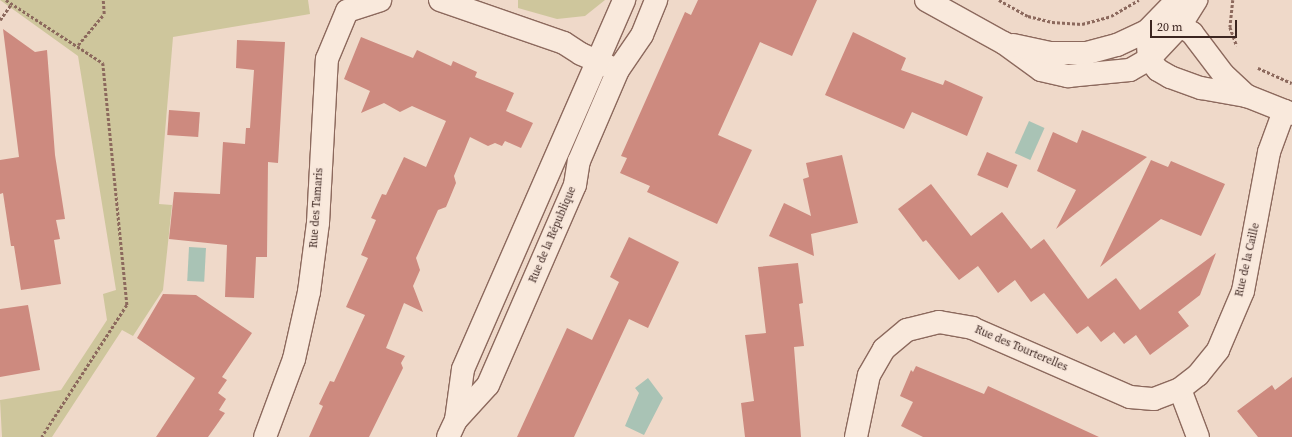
<!DOCTYPE html>
<html>
<head>
<meta charset="utf-8">
<style>
	body { margin:0 }
	#map { position:relative; width:1292px; height:437px; overflow:hidden; background:#efd9c9; font-family:"Source Serif 4",serif }
	div>[style] { position:absolute }
	[style*='--x'] { left:calc(var(--x)*1px); top:calc(var(--y)*1px); width:calc(var(--w)*1px); rotate:calc(var(--a)*1deg) }
	.green>* { inset:0; background:#cec69c }
	.water>* { inset:0; background:#a9c3b5; transform-origin:0 0 }
	.building>* { inset:0; background:#cd8a7f; transform-origin:0 0 }
	.path>* { height:2.5px; margin-top:-1.25px; transform-origin:0; background:repeating-linear-gradient(90deg,#8c695d 0 3px,transparent 0 5px) }
	.roads { filter:drop-shadow(1px 0 #8c695d) drop-shadow(-1px 0 #8c695d) drop-shadow(0 1px #8c695d) drop-shadow(0 -1px #8c695d) }
	.minor>* { height:22px; margin:-11px; padding:0 11px; transform-origin:11px; border-radius:11px; background:#f9e9dc }
	.tertiary>* { height:22px; margin:-11px; padding:0 11px; transform-origin:11px; border-radius:11px; background:#f9e9dc }
	span { translate:-50% -50%; white-space:nowrap; text-align:center; line-height:1.15; -webkit-text-stroke:3px #f6e5d9; paint-order:stroke }
	.street-label { font-size:11px; color:#3c2621 }
	.scale { position:absolute; left:1150px; top:20px; width:87px; height:18px; box-sizing:border-box; border:2px solid #3c2621; border-top:0; padding-left:5px; font-size:12px; line-height:14px; white-space:nowrap; color:#3c2621; -webkit-text-stroke:3px #f6e5d9; paint-order:stroke }
</style>
</head>
<body>
<div id="map">
	<div class="green">
		<i style="clip-path:polygon(0 0,308px 0,310px 14px,173px 37px,159px 204px,172px 205px,163px 290px,133px 336px,122px 330px,52px 437px,2px 437px,0 400px,61px 390px,107px 320px,103px 294px,116px 290px,78px 56px)"></i>
		<i style="clip-path:polygon(518px 0,605px 0,585px 16px,557px 19px,518px 8px)"></i>
	</div>
	<div class="water">
		<i style="left:1029px;top:121px;width:17px;height:35px;rotate:24deg"></i>
		<i style="left:189px;top:247px;width:17px;height:34px;rotate:3deg"></i>
		<i style="clip-path:polygon(648px 378px,663px 398px,644px 435px,625px 426px,639px 393px,635px 388px)"></i>
	</div>
	<div class="building">
		<i style="clip-path:polygon(698px 0,817px 0,792px 56px,760px 42px,718px 135px,752px 150px,717px 224px,647px 192px,650px 186px,620px 173px,627px 158px,621px 156px,685px 12px,691px 15px)"></i>
		<i style="clip-path:polygon(3px 29px,35px 52px,47px 50px,55px 155px,65px 219px,56px 220px,60px 239px,54px 240px,61px 284px,21px 290px,14px 246px,11px 246px,3px 193px,0 194px,0 160px,19px 157px)"></i>
		<i style="clip-path:polygon(853px 32px,906px 58px,901px 70px,943px 85px,945px 80px,983px 97px,967px 136px,912px 112px,904px 129px,825px 95px)"></i>
		<i style="clip-path:polygon(361px 37px,413px 58px,417px 50px,451px 66px,453px 61px,477px 72px,475px 77px,514px 93px,506px 111px,533px 123px,521px 148px,505px 141px,502px 146px,495px 143px,488px 146px,470px 137px,454px 176px,456px 183px,446px 207px,438px 210px,416px 258px,420px 270px,413px 286px,423px 312px,404px 303px,386px 348px,405px 356px,401px 363px,403px 368px,369px 437px,309px 437px,323px 406px,319px 404px,330px 381px,334px 382px,365px 315px,346px 307px,368px 258px,361px 255px,376px 220px,371px 218px,382px 194px,386px 195px,404px 157px,426px 167px,446px 121px,412px 106px,400px 112px,384px 103px,361px 113px,370px 91px,344px 79px)"></i>
		<i style="clip-path:polygon(237px 40px,285px 42px,278px 163px,268px 162px,267px 257px,256px 257px,254px 298px,225px 297px,227px 245px,169px 239px,174px 192px,220px 194px,223px 142px,245px 144px,246px 128px,250px 128px,254px 70px,236px 68px)"></i>
		<i style="left:169px;top:110px;width:31px;height:25px;rotate:4deg"></i>
		<i style="clip-path:polygon(1082px 130px,1147px 157px,1056px 229px,1076px 190px,1037px 171px,1053px 132px,1077px 143px)"></i>
		<i style="left:987px;top:152px;width:33px;height:25px;rotate:23deg"></i>
		<i style="clip-path:polygon(842px 155px,858px 223px,811px 234px,814px 256px,769px 236px,784px 203px,811px 216px,803px 179px,809px 177px,806px 163px)"></i>
		<i style="clip-path:polygon(1151px 160px,1168px 167px,1171px 161px,1225px 184px,1201px 236px,1161px 219px,1100px 267px)"></i>
		<i style="clip-path:polygon(931px 184px,971px 236px,1002px 212px,1031px 249px,1044px 239px,1088px 299px,1116px 278px,1140px 310px,1216px 253px,1200px 295px,1178px 312px,1189px 326px,1150px 355px,1136px 335px,1124px 344px,1114px 332px,1101px 342px,1088px 326px,1077px 334px,1044px 293px,1031px 302px,1015px 280px,998px 293px,978px 266px,959px 280px,926px 240px,923px 242px,898px 209px)"></i>
		<i style="clip-path:polygon(629px 237px,679px 262px,648px 328px,629px 319px,574px 437px,517px 437px,567px 328px,592px 340px,619px 282px,610px 277px)"></i>
		<i style="clip-path:polygon(798px 263px,803px 303px,799px 304px,804px 346px,794px 347px,801px 437px,745px 437px,741px 403px,754px 401px,745px 335px,766px 333px,758px 267px)"></i>
		<i style="clip-path:polygon(163px 294px,196px 295px,252px 333px,222px 377px,227px 380px,218px 393px,226px 399px,219px 410px,225px 413px,208px 437px,156px 437px,195px 378px,137px 338px)"></i>
		<i style="clip-path:polygon(28px 305px,40px 370px,0 377px,0 309px)"></i>
		<i style="clip-path:polygon(916px 366px,984px 394px,988px 386px,1099px 437px,923px 437px,901px 426px,913px 402px,900px 396px,911px 370px,913px 372px)"></i>
		<i style="clip-path:polygon(1292px 377px,1292px 437px,1258px 437px,1237px 411px,1272px 385px,1275px 390px)"></i>
	</div>
	<div class="path">
		<i style="--x:6;--y:0;--w:116;--a:33"></i>
		<i style="--x:103;--y:63;--w:243;--a:84.3"></i>
		<i style="--x:127;--y:305;--w:157;--a:122.8"></i>
		<i style="--x:999;--y:0;--w:33;--a:29"></i>
		<i style="--x:1028;--y:16;--w:25;--a:14"></i>
		<i style="--x:1052;--y:22;--w:30;--a:4"></i>
		<i style="--x:1082;--y:24;--w:30;--a:-15"></i>
		<i style="--x:1111;--y:16;--w:32;--a:-30"></i>
		<i style="--x:1233;--y:0;--w:27;--a:96"></i>
		<i style="--x:1230;--y:27;--w:20;--a:70"></i>
		<i style="--x:0;--y:20;--w:19;--a:-55"></i>
		<i style="--x:78;--y:45;--w:40;--a:-50"></i>
		<i style="--x:104;--y:14;--w:14;--a:-94"></i>
		<i style="--x:1258;--y:68;--w:37;--a:24"></i>
	</div>
	<div class="roads">
		<div class="minor">
			<i style="--x:440;--y:0;--w:131;--a:19.1"></i>
			<i style="--x:564;--y:43;--w:20;--a:33"></i>
			<i style="--x:581;--y:54;--w:37;--a:24"></i>
			<i style="--x:926;--y:0;--w:89;--a:28.9"></i>
			<i style="--x:1004;--y:43;--w:46;--a:36.1"></i>
			<i style="--x:1041;--y:70;--w:28;--a:13"></i>
			<i style="--x:1068;--y:76;--w:62;--a:-5.5"></i>
			<i style="--x:1130;--y:70;--w:22;--a:-30"></i>
			<i style="--x:1149;--y:59;--w:45;--a:-46.8"></i>
			<i style="--x:1180;--y:26;--w:31;--a:-58"></i>
			<i style="--x:347;--y:11;--w:35;--a:-18"></i>
			<i style="--x:1147;--y:31;--w:43;--a:-45.9"></i>
			<i style="--x:1013;--y:45;--w:38;--a:12"></i>
			<i style="--x:1050;--y:53;--w:37;--a:0"></i>
			<i style="--x:1087;--y:53;--w:31;--a:-15"></i>
			<i style="--x:1117;--y:45;--w:33;--a:-25"></i>
			<i style="--x:1147;--y:31;--w:33;--a:-9"></i>
			<i style="--x:1180;--y:26;--w:14;--a:30"></i>
			<i style="--x:1192;--y:33;--w:51;--a:52.9"></i>
			<i style="--x:1223;--y:74;--w:33;--a:43"></i>
			<i style="--x:1148;--y:45;--w:14;--a:86"></i>
			<i style="--x:1149;--y:59;--w:14;--a:51"></i>
			<i style="--x:1158;--y:70;--w:14;--a:30"></i>
			<i style="--x:1170;--y:77;--w:33;--a:20"></i>
			<i style="--x:1201;--y:88;--w:47;--a:9.9"></i>
			<i style="--x:1247;--y:96;--w:48;--a:21.8"></i>
			<i style="--x:265;--y:437;--w:83;--a:-69.6"></i>
			<i style="--x:294;--y:359;--w:69;--a:-77.4"></i>
			<i style="--x:309;--y:292;--w:70;--a:-82.6"></i>
			<i style="--x:318;--y:223;--w:164;--a:-86.9"></i>
			<i style="--x:327;--y:59;--w:52;--a:-67.4"></i>
			<i style="--x:856;--y:437;--w:63;--a:-78.2"></i>
			<i style="--x:869;--y:375;--w:30;--a:-60"></i>
			<i style="--x:884;--y:349;--w:30;--a:-40"></i>
			<i style="--x:907;--y:330;--w:33;--a:-14"></i>
			<i style="--x:939;--y:322;--w:34;--a:10"></i>
			<i style="--x:972;--y:328;--w:172;--a:23.6"></i>
			<i style="--x:1130;--y:397;--w:24;--a:5"></i>
			<i style="--x:1154;--y:399;--w:28;--a:-21"></i>
			<i style="--x:1198;--y:437;--w:51;--a:-110.6"></i>
			<i style="--x:1180;--y:389;--w:23;--a:-38"></i>
			<i style="--x:1198;--y:375;--w:32;--a:-51"></i>
			<i style="--x:1218;--y:350;--w:64;--a:-67"></i>
			<i style="--x:1243;--y:291;--w:141;--a:-79.4"></i>
			<i style="--x:1269;--y:152;--w:44;--a:-69.9"></i>
		</div>
		<div class="tertiary">
			<i style="--x:456;--y:420;--w:47;--a:-47.6"></i>
			<i style="--x:488;--y:385;--w:218;--a:-66.5"></i>
			<i style="--x:575;--y:185;--w:24;--a:-81"></i>
			<i style="--x:579;--y:161;--w:99;--a:-66.8"></i>
			<i style="--x:618;--y:70;--w:42;--a:-55.6"></i>
			<i style="--x:642;--y:35;--w:38;--a:-68"></i>
			<i style="--x:448;--y:437;--w:19;--a:-65"></i>
			<i style="--x:456;--y:420;--w:51;--a:-82.2"></i>
			<i style="--x:463;--y:369;--w:403;--a:-66.4"></i>
		</div>
	</div>
	<div class="street-label">
		<span style="left:317px;top:208px;rotate:-86deg">Rue des Tamaris</span>
		<span style="left:553px;top:235px;rotate:-67deg">Rue de la République</span>
		<span style="left:1248px;top:260px;rotate:-77deg">Rue de la Caille</span>
		<span style="left:1021px;top:349px;rotate:23deg">Rue des Tourterelles</span>
	</div>
	<div class="scale">20 m</div>
</div>
</body>
</html>
